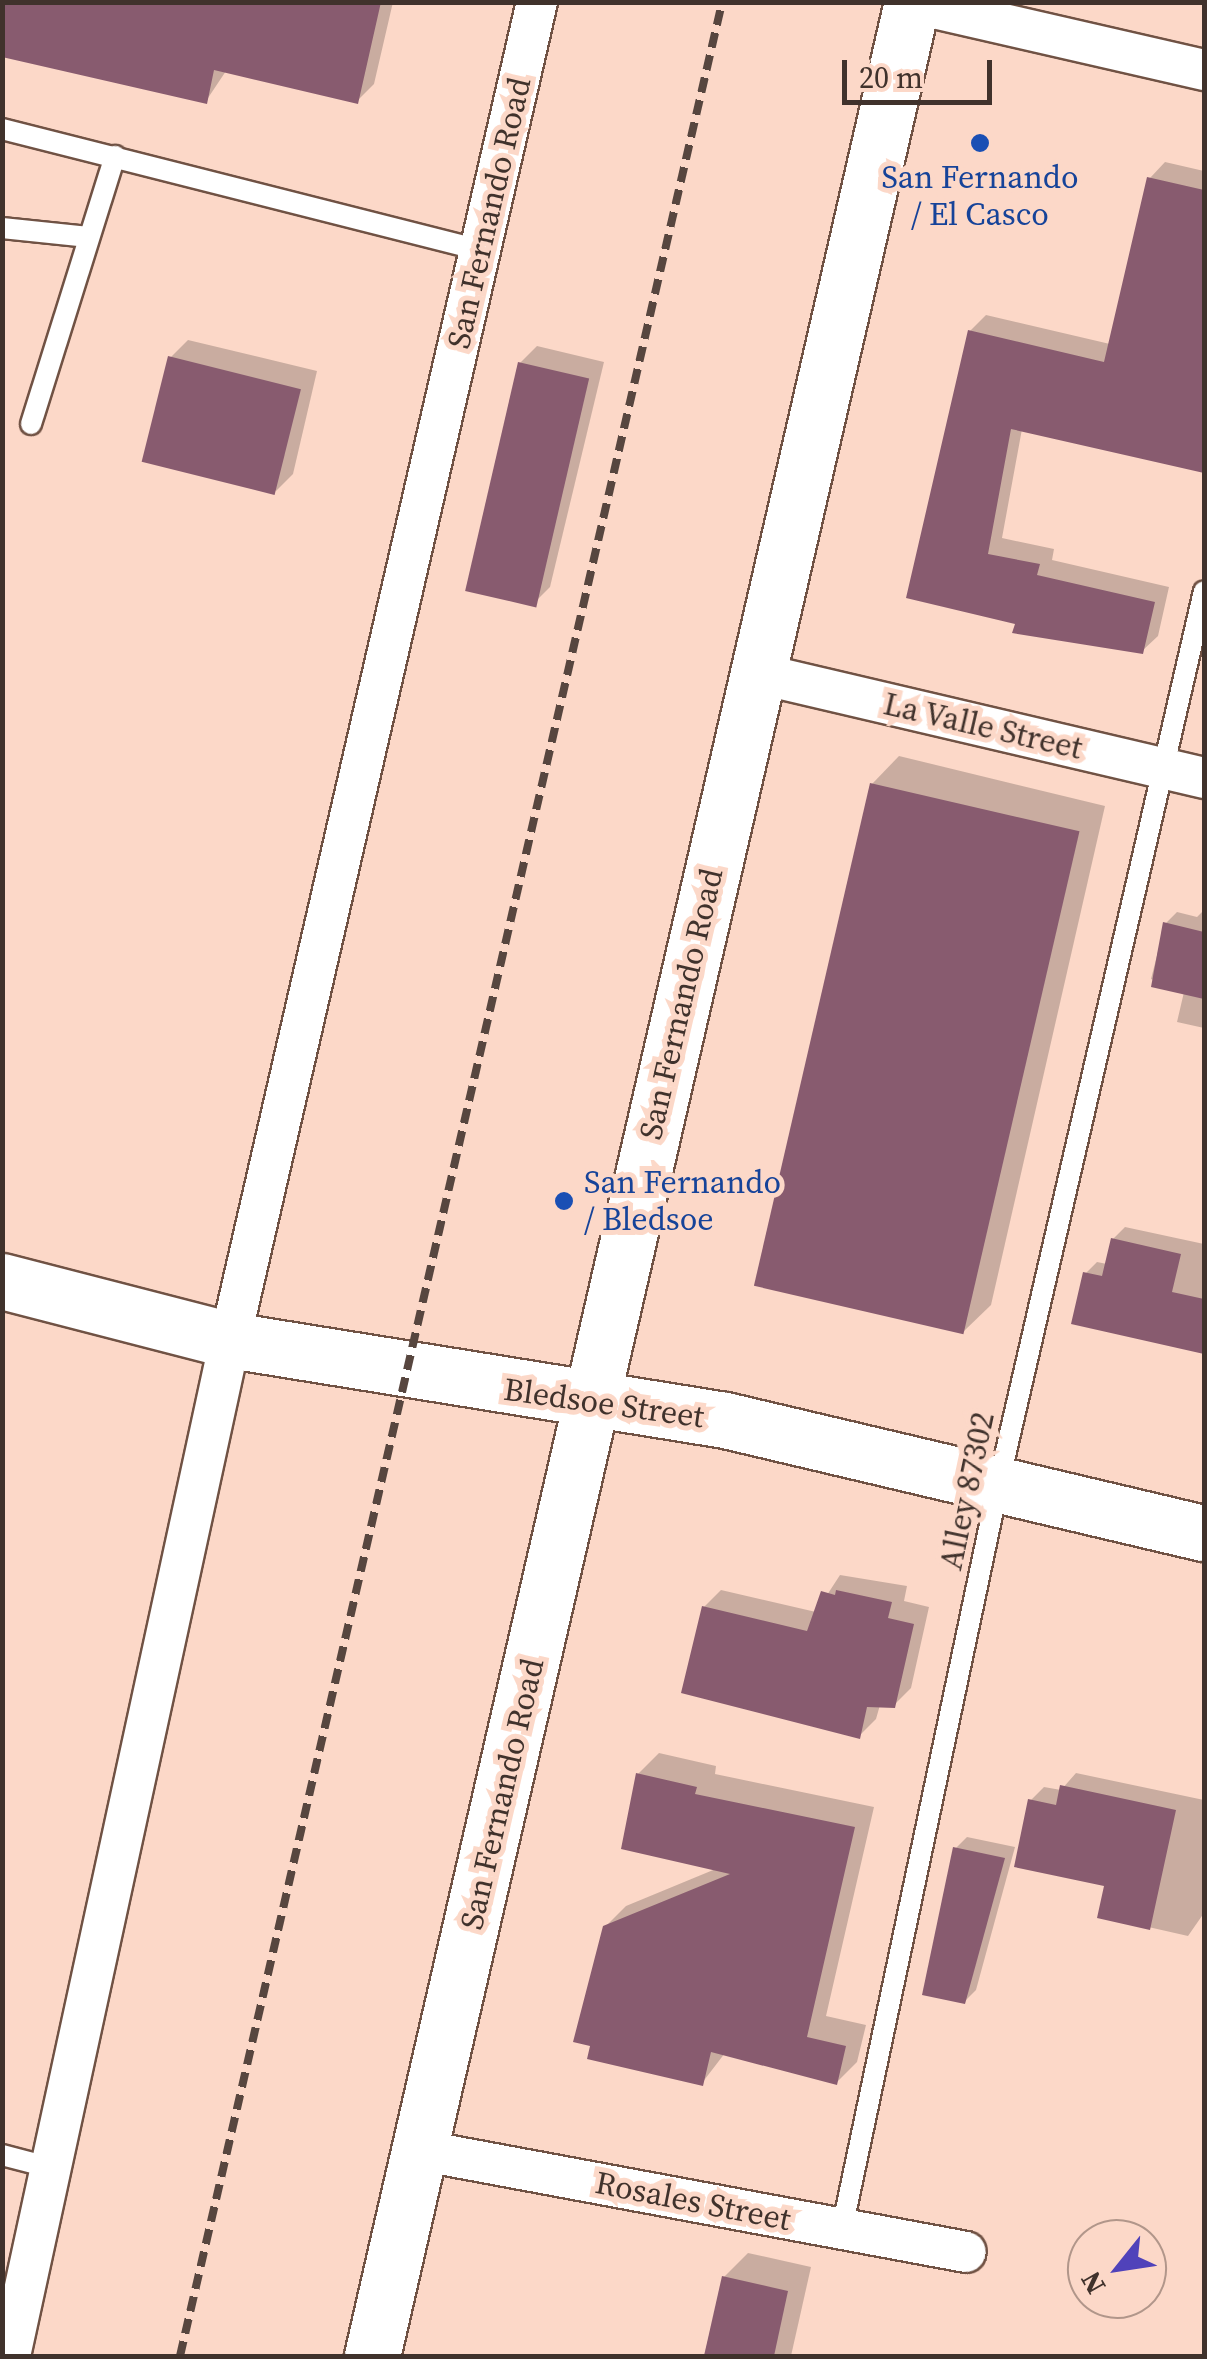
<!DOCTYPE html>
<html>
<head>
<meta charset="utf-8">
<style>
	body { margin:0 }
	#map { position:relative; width:1207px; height:2359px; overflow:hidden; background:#fcd8c8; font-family:"Source Serif 4",serif }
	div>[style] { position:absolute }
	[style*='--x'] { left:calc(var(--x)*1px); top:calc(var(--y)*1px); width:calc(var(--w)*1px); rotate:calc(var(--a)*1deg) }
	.shadow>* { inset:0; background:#0003 }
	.building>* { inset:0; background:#885b6f; transform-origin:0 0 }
	.roads { filter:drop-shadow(2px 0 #705244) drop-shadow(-2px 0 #705244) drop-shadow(0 2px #705244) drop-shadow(0 -2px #705244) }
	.lane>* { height:20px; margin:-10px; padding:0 10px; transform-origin:10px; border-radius:10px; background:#fff }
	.street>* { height:40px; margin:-20px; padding:0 20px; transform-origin:20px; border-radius:20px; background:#fff }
	.secondary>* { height:55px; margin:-27.5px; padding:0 27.5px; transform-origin:27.5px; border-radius:27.5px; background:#fff }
	.primary>* { height:55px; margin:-27.5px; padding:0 27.5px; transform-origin:27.5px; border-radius:27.5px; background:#fff }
	.rail>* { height:8px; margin-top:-4px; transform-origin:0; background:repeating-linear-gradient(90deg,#57463f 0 15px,transparent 0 23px) }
	.dots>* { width:28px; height:28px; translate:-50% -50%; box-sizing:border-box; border:5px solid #fcd8c8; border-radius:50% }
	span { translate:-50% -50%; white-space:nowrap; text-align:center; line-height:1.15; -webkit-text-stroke:10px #fcd8c8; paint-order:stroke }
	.transit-label { font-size:32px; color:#164399 }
	.left { translate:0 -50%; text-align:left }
	.street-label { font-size:32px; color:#40322c }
	.frame { position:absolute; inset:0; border:5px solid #40322c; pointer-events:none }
	.north { position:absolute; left:1067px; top:2219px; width:100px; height:100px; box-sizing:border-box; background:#fcd8c8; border:2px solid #b1968a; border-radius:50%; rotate:240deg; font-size:28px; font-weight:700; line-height:40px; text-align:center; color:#40322c }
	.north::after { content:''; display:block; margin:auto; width:35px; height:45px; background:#5042ba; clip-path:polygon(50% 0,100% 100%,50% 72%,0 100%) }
	.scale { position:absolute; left:842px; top:60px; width:150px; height:45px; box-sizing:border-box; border:5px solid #40322c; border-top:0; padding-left:12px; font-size:30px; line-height:35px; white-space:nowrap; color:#40322c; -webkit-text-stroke:8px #fcd8c8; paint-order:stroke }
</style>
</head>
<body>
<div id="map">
	<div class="shadow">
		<i style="clip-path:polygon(2px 2px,393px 2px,374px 84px,357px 101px,226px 71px,206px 101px)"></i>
		<i style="clip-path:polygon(1165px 162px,1204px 171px,1204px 471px,1022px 429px,1002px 538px,1054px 549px,1052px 560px,1169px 587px,1158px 636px,1142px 651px,909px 596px,970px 331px,986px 315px,1110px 344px,1150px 178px)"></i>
		<i style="clip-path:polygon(188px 340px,317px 371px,293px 474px,276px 491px,171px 357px)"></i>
		<i style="clip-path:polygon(537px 346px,604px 362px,550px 587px,533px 604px,520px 363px)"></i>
		<i style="clip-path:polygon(899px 756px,1105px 806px,991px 1305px,963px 1332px,872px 784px)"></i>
		<i style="clip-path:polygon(1204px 910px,1204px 1028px,1177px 1022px,1184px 992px,1151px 979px,1165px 924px,1177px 912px,1197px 917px)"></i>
		<i style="clip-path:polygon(1125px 1227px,1204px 1244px,1204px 1351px,1074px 1322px,1085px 1274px,1097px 1262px,1107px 1264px,1113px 1239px)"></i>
		<i style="clip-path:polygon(840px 1575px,907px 1586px,904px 1601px,929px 1607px,911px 1688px,894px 1705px,880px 1705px,876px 1719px,859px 1736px,704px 1607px,721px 1590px,816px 1612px)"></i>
		<i style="clip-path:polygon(659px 1753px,716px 1766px,715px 1774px,874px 1807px,826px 2016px,866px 2025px,857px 2062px,837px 2082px,725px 2053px,702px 2083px,605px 1927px,626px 1906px,718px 1868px,638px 1774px)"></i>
		<i style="clip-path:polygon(1076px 1773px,1204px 1800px,1204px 1913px,1188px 1936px,1100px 1916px,1107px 1885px,1031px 1800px,1044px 1787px,1061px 1790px)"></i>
		<i style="clip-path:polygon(967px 1837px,1015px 1847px,976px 1990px,964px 2002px,956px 1848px)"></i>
		<i style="clip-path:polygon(748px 2253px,811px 2267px,791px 2356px,704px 2356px,724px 2277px)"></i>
	</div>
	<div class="building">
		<i style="clip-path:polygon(2px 2px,381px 2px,358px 104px,214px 70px,207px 104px,2px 57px)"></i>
		<i style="clip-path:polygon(1147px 177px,1204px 190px,1204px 473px,1011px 429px,988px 554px,1040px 564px,1037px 575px,1155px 602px,1143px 654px,1012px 633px,1015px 624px,906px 598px,968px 330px,1104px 362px)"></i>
		<i style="left:168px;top:356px;width:137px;height:109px;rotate:14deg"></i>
		<i style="left:518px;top:362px;width:73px;height:235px;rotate:13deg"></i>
		<i style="left:870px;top:783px;width:215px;height:516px;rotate:13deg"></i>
		<i style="clip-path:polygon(1163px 922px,1204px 932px,1204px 999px,1151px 987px)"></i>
		<i style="clip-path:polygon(1111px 1238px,1181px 1254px,1172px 1292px,1204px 1299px,1204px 1354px,1071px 1324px,1083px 1272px,1102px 1276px)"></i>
		<i style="clip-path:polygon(836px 1590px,892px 1602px,888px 1618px,914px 1624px,895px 1708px,867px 1707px,860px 1739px,681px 1693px,702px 1606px,807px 1631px,821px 1591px,835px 1595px)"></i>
		<i style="clip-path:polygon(636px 1773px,697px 1787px,695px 1794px,855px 1827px,807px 2037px,846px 2046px,837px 2085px,711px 2052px,703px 2086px,587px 2059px,590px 2046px,573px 2042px,603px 1926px,730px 1874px,621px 1849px)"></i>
		<i style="clip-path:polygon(1060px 1785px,1176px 1810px,1150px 1930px,1097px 1918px,1104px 1886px,1014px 1867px,1028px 1799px,1056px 1805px)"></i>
		<i style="clip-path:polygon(953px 1847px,1005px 1858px,965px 2004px,922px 1995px)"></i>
		<i style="clip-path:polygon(722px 2276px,788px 2291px,774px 2356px,704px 2356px)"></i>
	</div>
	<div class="roads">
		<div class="lane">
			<i style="--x:2;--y:129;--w:494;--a:14.2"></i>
			<i style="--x:2;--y:228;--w:87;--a:5.9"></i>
			<i style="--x:31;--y:424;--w:281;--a:-72.6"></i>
			<i style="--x:2;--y:2155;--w:52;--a:14.6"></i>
			<i style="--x:842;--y:2229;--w:759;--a:-78.14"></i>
			<i style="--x:998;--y:1486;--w:918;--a:-77.04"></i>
		</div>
		<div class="street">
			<i style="--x:912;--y:3;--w:300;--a:12.9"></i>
			<i style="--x:761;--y:674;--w:455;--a:13.2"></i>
			<i style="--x:419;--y:2150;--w:556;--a:10.56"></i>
			<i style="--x:10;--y:2356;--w:1040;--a:-77.78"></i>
			<i style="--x:230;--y:1340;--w:1373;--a:-77.08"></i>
		</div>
		<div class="secondary">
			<i style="--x:2;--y:1281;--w:236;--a:14.5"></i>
			<i style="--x:230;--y:1340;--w:501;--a:9.18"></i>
			<i style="--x:725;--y:1420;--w:492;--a:13.3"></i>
		</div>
		<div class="primary">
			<i style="--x:372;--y:2356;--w:2415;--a:-77.08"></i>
		</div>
	</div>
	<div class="rail">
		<i style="--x:180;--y:2356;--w:2416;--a:-77.03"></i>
	</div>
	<div class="dots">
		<i style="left:980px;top:143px;background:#1a4fb4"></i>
		<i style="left:564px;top:1201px;background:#1a4fb4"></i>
	</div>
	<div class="transit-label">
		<span style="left:980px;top:196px">San Fernando<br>/ El Casco</span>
		<span class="left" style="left:584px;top:1201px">San Fernando<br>/ Bledsoe</span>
	</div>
	<div class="street-label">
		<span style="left:489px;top:213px;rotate:-77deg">San Fernando Road</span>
		<span style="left:983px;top:726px;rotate:13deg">La Valle Street</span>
		<span style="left:681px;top:1004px;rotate:-77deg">San Fernando Road</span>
		<span style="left:604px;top:1403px;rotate:8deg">Bledsoe Street</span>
		<span style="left:967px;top:1491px;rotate:-78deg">Alley 87302</span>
		<span style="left:502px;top:1794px;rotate:-77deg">San Fernando Road</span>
		<span style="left:693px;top:2201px;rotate:11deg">Rosales Street</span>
	</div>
	<div class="frame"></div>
	<div class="north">N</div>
	<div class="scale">20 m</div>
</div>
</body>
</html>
